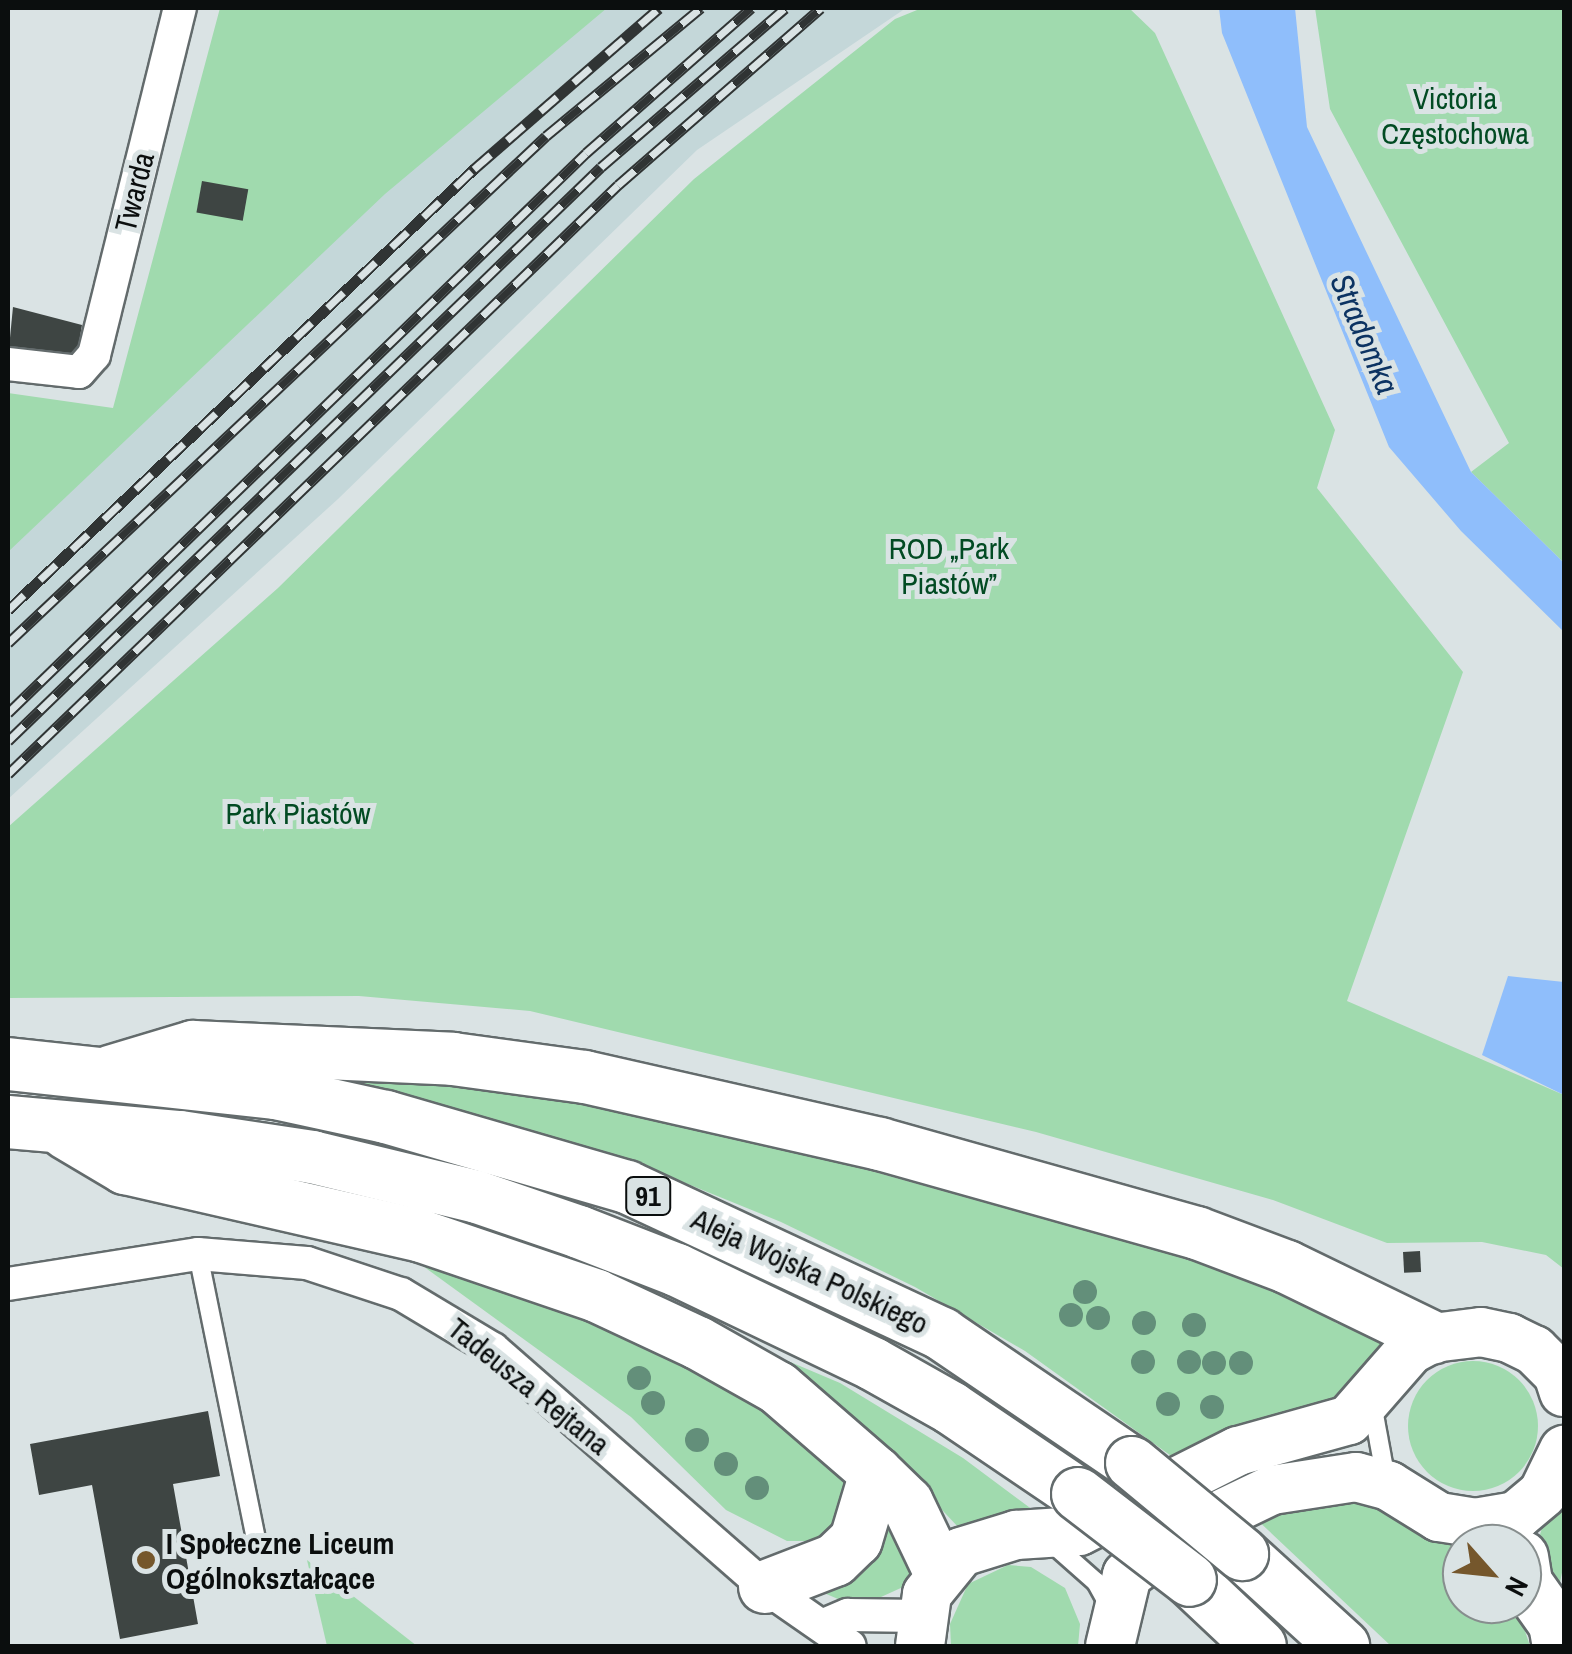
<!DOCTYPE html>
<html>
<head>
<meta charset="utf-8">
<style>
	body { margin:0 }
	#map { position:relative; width:1572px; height:1654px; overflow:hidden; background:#dae3e4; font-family:"Archivo Narrow",sans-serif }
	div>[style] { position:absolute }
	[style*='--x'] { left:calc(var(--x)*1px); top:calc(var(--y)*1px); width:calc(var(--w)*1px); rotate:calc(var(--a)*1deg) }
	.built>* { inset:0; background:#c4d7d9 }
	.green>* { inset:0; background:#a0daae }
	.round { border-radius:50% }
	.water>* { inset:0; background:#8fbefb }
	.building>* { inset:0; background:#3e4543; transform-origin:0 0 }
	.roads { filter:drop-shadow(2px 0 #636b6c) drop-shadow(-2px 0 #636b6c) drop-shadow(0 2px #636b6c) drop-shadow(0 -2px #636b6c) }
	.lane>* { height:18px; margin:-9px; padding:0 9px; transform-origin:9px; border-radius:9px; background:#fff }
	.street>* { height:32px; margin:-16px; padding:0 16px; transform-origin:16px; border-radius:16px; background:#fff }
	.secondary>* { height:48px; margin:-24px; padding:0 24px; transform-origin:24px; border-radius:24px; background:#fff }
	.primary>* { height:52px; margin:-26px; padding:0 26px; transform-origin:26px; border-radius:26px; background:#fff }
	.rail>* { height:11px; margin-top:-5.5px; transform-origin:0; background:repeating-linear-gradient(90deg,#dae3e4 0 22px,#303434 0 44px); box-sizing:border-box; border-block:2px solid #303434 }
	.bridges { filter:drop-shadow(2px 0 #636b6c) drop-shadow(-2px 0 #636b6c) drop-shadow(0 2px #636b6c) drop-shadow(0 -2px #636b6c) }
	.primary-bridge>* { height:52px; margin:-26px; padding:0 26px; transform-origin:26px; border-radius:26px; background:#fff }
	.trees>* { width:24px; height:24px; margin:-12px; border-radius:50%; background:#638f7a }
	.dots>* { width:28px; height:28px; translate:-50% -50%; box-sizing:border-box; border:5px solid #dae3e4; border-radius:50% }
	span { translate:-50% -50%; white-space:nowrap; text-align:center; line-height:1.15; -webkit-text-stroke:10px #dae3e4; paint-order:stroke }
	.shield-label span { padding:2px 8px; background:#dae3e4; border:2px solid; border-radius:8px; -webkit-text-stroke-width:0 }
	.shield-label { font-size:28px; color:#0b0e0e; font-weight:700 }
	.park-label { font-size:30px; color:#024b23 }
	.street-label { font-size:30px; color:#0b0e0e }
	.poi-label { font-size:30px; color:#0b0e0e; font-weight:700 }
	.left { translate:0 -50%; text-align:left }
	.water-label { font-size:32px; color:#0c3362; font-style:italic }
	.frame { position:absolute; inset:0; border:10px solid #0b0e0e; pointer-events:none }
	.north { position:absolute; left:1442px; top:1524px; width:100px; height:100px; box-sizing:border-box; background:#dae3e4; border:2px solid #878e8e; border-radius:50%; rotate:117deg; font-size:28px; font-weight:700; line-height:40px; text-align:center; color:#0b0e0e }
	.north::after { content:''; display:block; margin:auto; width:35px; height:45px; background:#75572c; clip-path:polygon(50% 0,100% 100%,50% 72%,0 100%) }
</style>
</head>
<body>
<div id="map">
	<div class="built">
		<i style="clip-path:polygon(577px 8px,906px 8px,697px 150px,338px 499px,8px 799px,8px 523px)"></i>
	</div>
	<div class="green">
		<i style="clip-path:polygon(220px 8px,607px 8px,385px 194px,8px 552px,8px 393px,113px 408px)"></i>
		<i style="clip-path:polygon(922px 8px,1129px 8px,1155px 33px,1335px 430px,1317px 488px,1463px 672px,1347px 1001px,1564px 1095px,1564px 1269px,1546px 1255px,1482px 1242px,1387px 1243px,1273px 1200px,1036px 1132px,530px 1011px,359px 996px,8px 998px,8px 827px,278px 588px,694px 179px,895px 19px)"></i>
		<i style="clip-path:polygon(1315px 8px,1564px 8px,1564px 563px,1471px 472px,1509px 443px,1330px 109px)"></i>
		<i style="clip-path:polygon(241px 1067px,538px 1092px,721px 1129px,1213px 1266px,1309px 1302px,1336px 1323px,1392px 1344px,1354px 1396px,1174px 1458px,1025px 1351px,915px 1287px,781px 1222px,619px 1156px,369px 1088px)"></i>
		<i style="clip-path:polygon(416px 1261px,513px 1283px,771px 1405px,842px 1466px,853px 1493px,825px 1541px,787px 1541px,726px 1510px,631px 1417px)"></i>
		<i style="clip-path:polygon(743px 1342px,840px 1383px,963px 1458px,1037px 1513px,1010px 1512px,959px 1528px,914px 1480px)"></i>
		<i class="round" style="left:1408px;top:1361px;width:130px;height:130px"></i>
		<i style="clip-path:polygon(1564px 1487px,1564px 1563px,1554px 1611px,1538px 1542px,1546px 1513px)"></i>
		<i style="clip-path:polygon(1332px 1494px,1496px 1538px,1498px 1544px,1462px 1544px,1462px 1604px,1516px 1604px,1530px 1646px,1391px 1646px,1252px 1515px)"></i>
		<i style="clip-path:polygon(889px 1504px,911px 1570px,903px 1587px,870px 1602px,845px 1602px,810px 1587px)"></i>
		<i style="clip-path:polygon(307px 1560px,417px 1646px,327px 1646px)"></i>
		<i style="clip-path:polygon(1008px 1565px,1031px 1567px,1065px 1588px,1080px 1624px,1078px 1646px,951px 1646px,950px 1624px,968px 1584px)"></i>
	</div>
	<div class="water">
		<i style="clip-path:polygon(1219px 8px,1295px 8px,1307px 127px,1471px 472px,1564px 563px,1564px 632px,1461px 531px,1389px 447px,1222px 33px)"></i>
		<i style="clip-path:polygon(1508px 976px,1564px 982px,1564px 1095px,1482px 1055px)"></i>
	</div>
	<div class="building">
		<i style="left:202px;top:181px;width:47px;height:32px;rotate:10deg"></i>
		<i style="clip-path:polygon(13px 307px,82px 325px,75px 367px,8px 358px)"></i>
		<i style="left:1420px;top:1251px;width:21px;height:17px;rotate:87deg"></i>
		<i style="clip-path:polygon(208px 1411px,220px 1476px,173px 1484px,198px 1624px,120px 1639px,92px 1485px,39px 1495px,30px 1444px)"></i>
	</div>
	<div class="roads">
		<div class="lane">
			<i style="--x:198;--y:1254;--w:297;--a:78.5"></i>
			<i style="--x:1373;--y:1409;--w:72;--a:79.6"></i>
			<i style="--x:1053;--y:1544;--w:57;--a:41.5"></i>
			<i style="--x:1096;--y:1582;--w:31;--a:61"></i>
		</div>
		<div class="street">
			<i style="--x:8;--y:364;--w:71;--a:6.4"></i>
			<i style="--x:79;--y:372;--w:23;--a:-49"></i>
			<i style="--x:94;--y:355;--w:357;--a:-76.1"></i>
			<i style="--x:8;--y:1284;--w:192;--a:-9"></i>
			<i style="--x:198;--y:1254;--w:109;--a:4.7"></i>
			<i style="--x:307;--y:1263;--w:99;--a:18.3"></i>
			<i style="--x:401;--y:1294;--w:107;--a:30.9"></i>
			<i style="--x:493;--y:1349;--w:361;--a:41.2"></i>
			<i style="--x:765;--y:1587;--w:103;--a:34.8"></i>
			<i style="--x:824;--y:1625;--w:26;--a:-23"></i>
			<i style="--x:848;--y:1615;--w:74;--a:0.8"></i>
		</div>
		<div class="secondary">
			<i style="--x:920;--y:1646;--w:52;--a:-82.3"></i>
			<i style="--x:927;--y:1594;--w:54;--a:-51"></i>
			<i style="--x:961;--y:1552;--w:58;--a:-17.2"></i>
			<i style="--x:1016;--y:1535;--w:63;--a:-3.6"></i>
			<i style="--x:1079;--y:1531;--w:178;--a:-26.7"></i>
			<i style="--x:1238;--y:1451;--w:115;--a:-15.6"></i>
			<i style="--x:1349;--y:1420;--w:93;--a:-48.9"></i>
			<i style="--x:1410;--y:1350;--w:26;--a:-28"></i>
			<i style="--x:1433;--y:1338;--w:48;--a:-7.1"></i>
			<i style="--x:1481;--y:1332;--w:29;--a:12"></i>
			<i style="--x:1509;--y:1338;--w:28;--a:26"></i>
			<i style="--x:1534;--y:1350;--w:34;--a:45"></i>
			<i style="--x:1558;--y:1374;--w:19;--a:72"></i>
			<i style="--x:1110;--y:1646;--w:73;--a:-76.5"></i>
			<i style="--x:1127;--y:1575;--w:83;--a:-35.2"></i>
			<i style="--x:1195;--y:1527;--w:85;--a:-25.7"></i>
			<i style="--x:1272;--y:1490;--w:85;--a:-8.8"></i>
			<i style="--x:1356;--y:1477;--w:34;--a:15"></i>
			<i style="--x:1389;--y:1486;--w:59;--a:31.8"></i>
			<i style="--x:1439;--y:1517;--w:36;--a:9"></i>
			<i style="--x:1475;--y:1523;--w:42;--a:-9.7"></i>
			<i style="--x:1516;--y:1516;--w:35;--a:-40"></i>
			<i style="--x:1543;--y:1493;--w:48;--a:-64"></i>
		</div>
		<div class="primary">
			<i style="--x:8;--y:1064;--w:270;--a:6.2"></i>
			<i style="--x:276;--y:1093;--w:113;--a:12.3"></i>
			<i style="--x:386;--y:1117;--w:251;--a:16.2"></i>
			<i style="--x:627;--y:1187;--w:348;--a:25"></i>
			<i style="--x:942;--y:1334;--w:230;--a:34.2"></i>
			<i style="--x:110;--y:1072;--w:87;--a:-16.8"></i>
			<i style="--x:193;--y:1047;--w:260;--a:2.6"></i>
			<i style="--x:453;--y:1059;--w:133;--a:7.8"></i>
			<i style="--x:585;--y:1077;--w:303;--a:12.8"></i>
			<i style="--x:880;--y:1144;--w:329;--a:15.7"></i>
			<i style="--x:1197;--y:1233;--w:96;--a:20.7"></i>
			<i style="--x:1287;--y:1267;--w:162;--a:25.9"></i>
			<i style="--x:8;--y:1122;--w:173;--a:5"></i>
			<i style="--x:180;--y:1137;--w:134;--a:8.6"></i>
			<i style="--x:312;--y:1157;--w:170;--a:13.6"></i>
			<i style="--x:477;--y:1197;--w:108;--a:18.9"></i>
			<i style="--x:579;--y:1232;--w:105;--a:21.2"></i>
			<i style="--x:677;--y:1270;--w:217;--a:25.6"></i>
			<i style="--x:873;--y:1364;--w:90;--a:29.4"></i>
			<i style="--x:951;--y:1408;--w:153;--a:34.1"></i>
			<i style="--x:66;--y:1133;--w:69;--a:30.7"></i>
			<i style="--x:125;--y:1168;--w:304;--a:12.9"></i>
			<i style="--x:421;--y:1236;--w:186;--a:18.8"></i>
			<i style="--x:597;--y:1296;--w:111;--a:25"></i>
			<i style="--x:698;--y:1343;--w:92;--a:29.4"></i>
			<i style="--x:778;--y:1388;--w:130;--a:40.9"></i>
			<i style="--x:876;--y:1473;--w:43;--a:44.1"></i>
			<i style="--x:907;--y:1503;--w:76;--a:64.4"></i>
			<i style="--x:1242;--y:1554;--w:137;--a:42.3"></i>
			<i style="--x:1522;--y:1557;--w:26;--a:81"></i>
			<i style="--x:1526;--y:1583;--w:50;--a:54.7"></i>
			<i style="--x:1555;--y:1624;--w:22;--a:80"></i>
			<i style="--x:1190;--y:1580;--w:96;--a:43.3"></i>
			<i style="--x:765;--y:1587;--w:75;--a:-21.1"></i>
			<i style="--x:835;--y:1560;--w:29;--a:-44"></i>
			<i style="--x:856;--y:1540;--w:70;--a:-73.4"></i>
		</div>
	</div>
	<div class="rail">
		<i style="--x:8;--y:610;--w:642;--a:-43.42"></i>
		<i style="--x:474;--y:169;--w:245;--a:-41"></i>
		<i style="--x:8;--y:643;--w:739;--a:-43.3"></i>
		<i style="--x:546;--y:136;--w:201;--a:-39.6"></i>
		<i style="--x:8;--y:713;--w:805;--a:-44.09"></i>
		<i style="--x:586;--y:153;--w:220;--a:-41.3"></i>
		<i style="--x:8;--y:741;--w:825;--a:-44.07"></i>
		<i style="--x:601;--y:167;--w:243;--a:-40.8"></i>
		<i style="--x:8;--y:774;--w:848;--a:-44"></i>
		<i style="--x:618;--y:185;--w:269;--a:-41.1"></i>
	</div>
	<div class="bridges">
		<div class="primary-bridge">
			<i style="--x:1132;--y:1463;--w:143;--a:39.6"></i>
			<i style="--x:1078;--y:1494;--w:141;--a:37.5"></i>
		</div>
	</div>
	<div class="trees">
		<i style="left:1085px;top:1292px"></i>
		<i style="left:1071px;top:1315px"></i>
		<i style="left:1098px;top:1318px"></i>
		<i style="left:1144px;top:1323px"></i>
		<i style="left:1194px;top:1325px"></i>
		<i style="left:1143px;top:1362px"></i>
		<i style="left:1189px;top:1362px"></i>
		<i style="left:1214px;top:1363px"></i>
		<i style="left:1241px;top:1363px"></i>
		<i style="left:639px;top:1378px"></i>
		<i style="left:653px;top:1403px"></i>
		<i style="left:1168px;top:1404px"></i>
		<i style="left:1212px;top:1407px"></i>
		<i style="left:697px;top:1440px"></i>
		<i style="left:726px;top:1464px"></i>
		<i style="left:757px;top:1488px"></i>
	</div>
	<div class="dots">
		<i style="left:146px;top:1560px;background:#75572c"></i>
	</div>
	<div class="shield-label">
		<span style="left:648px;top:1196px">91</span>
	</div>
	<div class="park-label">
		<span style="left:1455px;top:115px">Victoria<br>Częstochowa</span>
		<span style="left:949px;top:565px">ROD „Park<br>Piastów”</span>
		<span style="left:298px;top:813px">Park Piastów</span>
	</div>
	<div class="street-label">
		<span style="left:134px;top:192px;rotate:-76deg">Twarda</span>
		<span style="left:810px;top:1271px;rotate:25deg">Aleja Wojska Polskiego</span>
		<span style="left:529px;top:1386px;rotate:39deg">Tadeusza Rejtana</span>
	</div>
	<div class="poi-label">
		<span class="left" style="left:166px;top:1560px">I Społeczne Liceum<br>Ogólnokształcące</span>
	</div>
	<div class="water-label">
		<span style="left:1364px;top:334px;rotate:67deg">Stradomka</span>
	</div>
	<div class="frame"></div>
	<div class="north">N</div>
</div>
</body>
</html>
